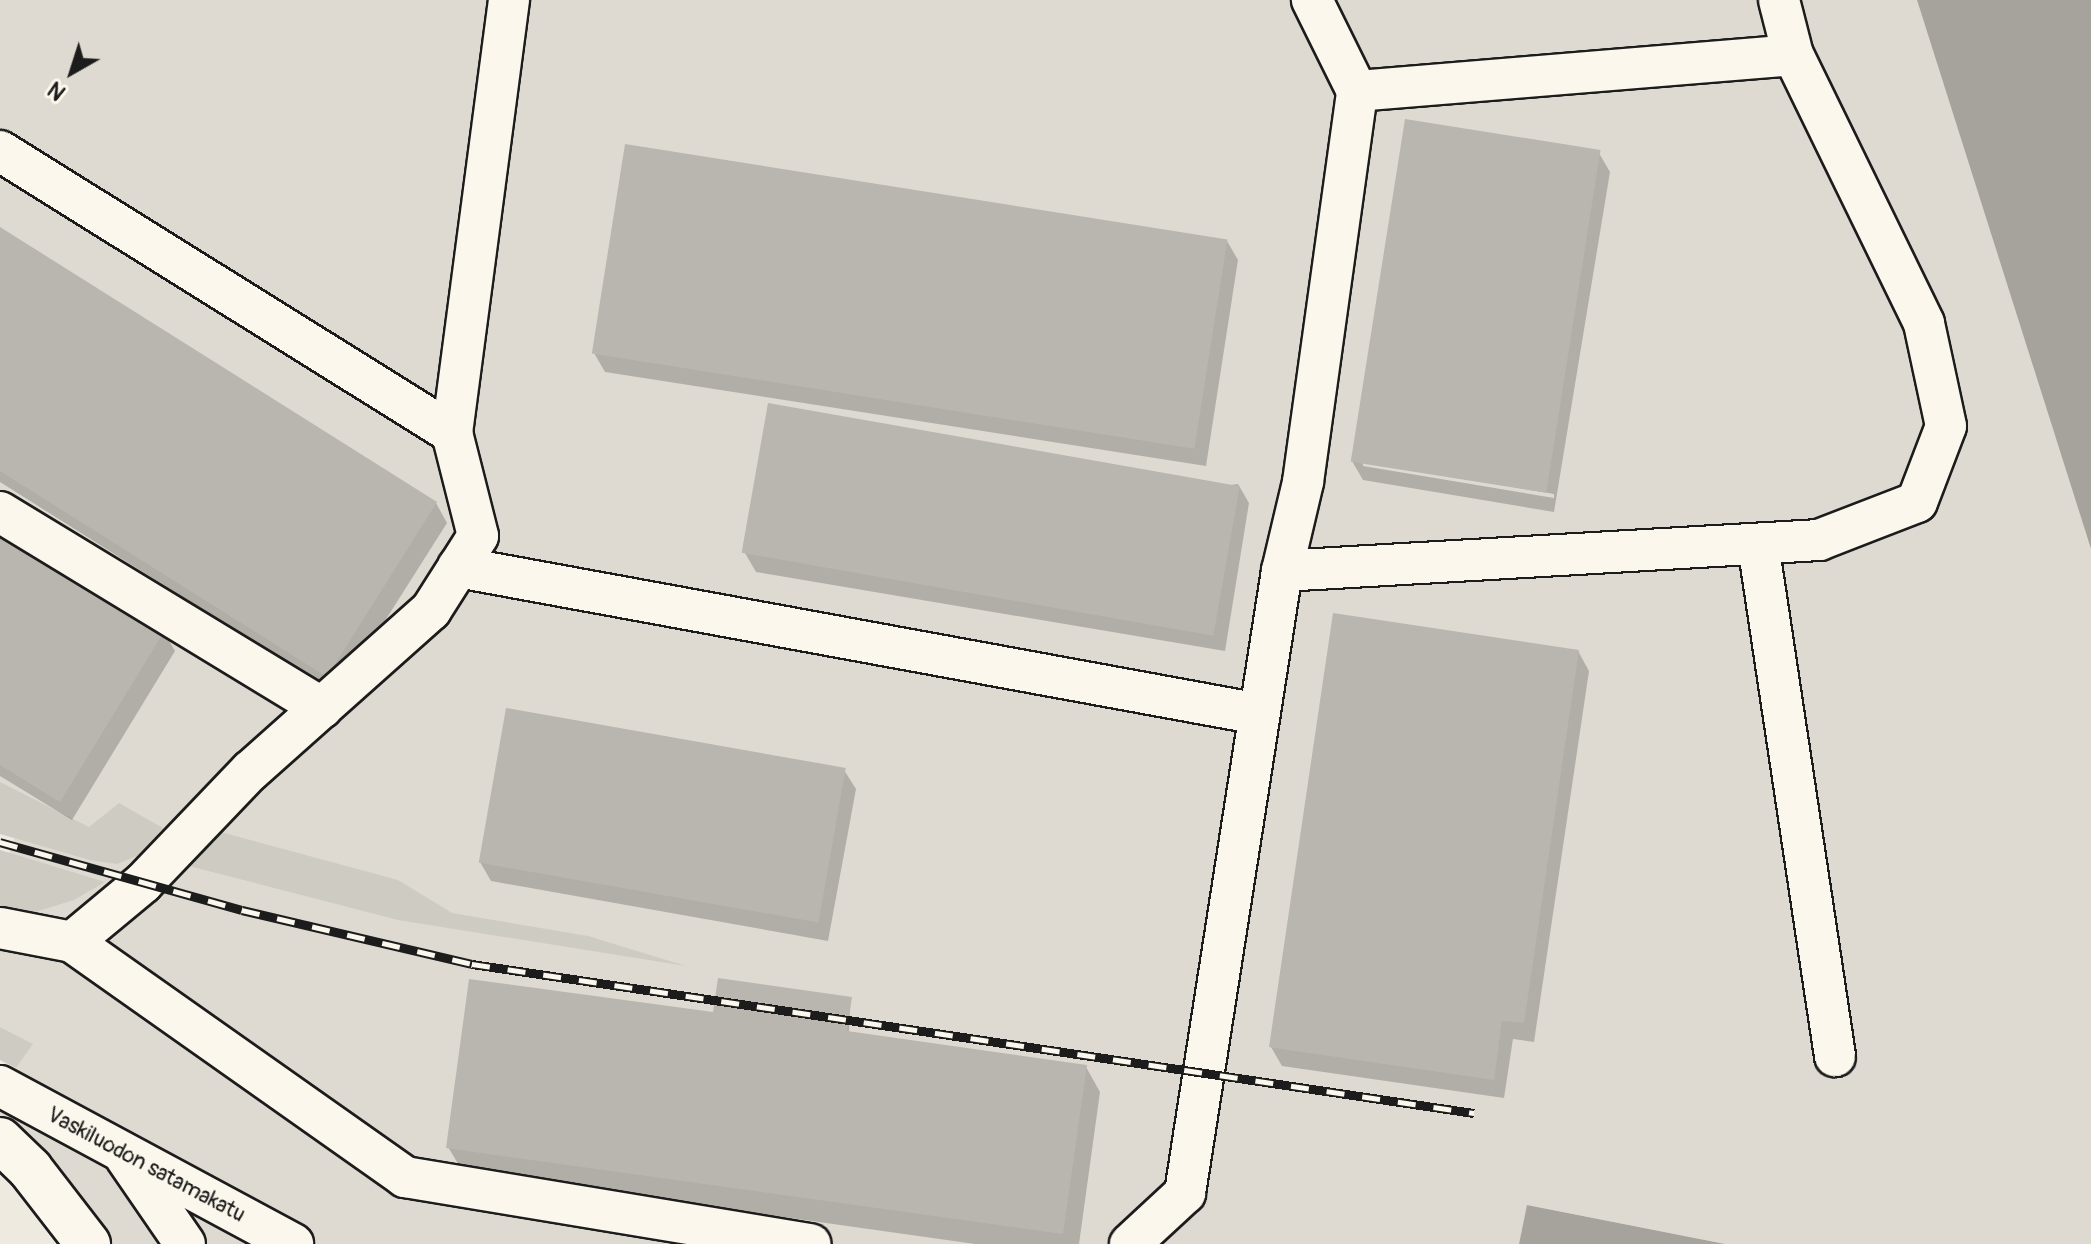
<!DOCTYPE html>
<html>
<head>
<meta charset="utf-8">
<style>
	body { margin:0 }
	#map { position:relative; width:2091px; height:1244px; overflow:hidden; background:#eeeadf; font-family:Pangolin,sans-serif }
	div>[style] { position:absolute }
	[style*='--x'] { left:calc(var(--x)*1px); top:calc(var(--y)*1px); width:calc(var(--w)*1px); rotate:calc(var(--a)*1deg) }
	.built>* { inset:0; background:#dedad1 }
	.green>* { inset:0; background:#ceccc2 }
	.water>* { inset:0; background:#a6a39d }
	.shadow>* { inset:0; background:#0003 }
	.building>* { inset:0; background:#b9b6af; transform-origin:0 0 }
	.roads { filter:drop-shadow(2px 0 #1c1c1c) drop-shadow(-2px 0 #1c1c1c) drop-shadow(0 2px #1c1c1c) drop-shadow(0 -2px #1c1c1c) }
	.minor>* { height:40px; margin:-20px; padding:0 20px; transform-origin:20px; border-radius:20px; background:#fbf7ec }
	.major>* { height:44px; margin:-22px; padding:0 22px; transform-origin:22px; border-radius:22px; background:#fbf7ec }
	.rail>* { height:9px; margin-top:-4.5px; transform-origin:0; background:repeating-linear-gradient(90deg,#fbf7ec 0 18px,#1c1c1c 0 36px); box-sizing:border-box; border-block:2px solid #1c1c1c }
	span { translate:-50% -50%; white-space:nowrap; text-align:center; line-height:1.15; -webkit-text-stroke:6px #fbf7ec; paint-order:stroke }
	.street-label { font-size:22px; color:#1c1c1c }
	.north { position:absolute; left:32px; top:32px; width:80px; height:80px; -webkit-text-stroke:6px #fbf7ec; paint-order:stroke; rotate:219deg; font-size:22px; font-weight:700; line-height:32px; text-align:center; color:#1c1c1c }
	.north::after { content:''; display:block; margin:auto; width:28px; height:36px; background:#1c1c1c; clip-path:polygon(50% 0,100% 100%,50% 72%,0 100%) }
</style>
</head>
<body>
<div id="map">
	<div class="built">
		<i style="clip-path:polygon(0 0,1917px 0,2091px 549px,2091px 1244px,1725px 1244px,1528px 1205px,1519px 1244px,59px 1244px,0 1170px,0 1092px,32px 1044px,0 1027px,0 877px,29px 799px,0 782px)"></i>
	</div>
	<div class="green">
		<i style="clip-path:polygon(0 782px,89px 827px,119px 803px,163px 828px,139px 855px,117px 864px,90px 860px,0 834px)"></i>
		<i style="clip-path:polygon(213px 830px,398px 880px,452px 913px,588px 936px,686px 966px,398px 920px,185px 865px)"></i>
		<i style="clip-path:polygon(0 850px,17px 855px,105px 882px,74px 900px,32px 913px,0 908px)"></i>
		<i style="clip-path:polygon(0 1027px,33px 1044px,16px 1068px,0 1060px)"></i>
	</div>
	<div class="water">
		<i style="clip-path:polygon(1917px 0,2091px 0,2091px 549px)"></i>
		<i style="clip-path:polygon(1527px 1205px,1725px 1244px,1519px 1244px)"></i>
	</div>
	<div class="shadow">
		<i style="clip-path:polygon(evenodd,1599px 153px,1610px 172px,1554px 512px,1363px 480px,1352px 461px,1599px 153px,1363px 462px,1554px 494px,1554px 498px,1363px 466px,1363px 462px)"></i>
		<i style="clip-path:polygon(0 229px,436px 503px,447px 523px,338px 695px,0 482px)"></i>
		<i style="clip-path:polygon(1227px 241px,1238px 260px,1206px 466px,605px 372px,594px 353px)"></i>
		<i style="clip-path:polygon(1238px 484px,1249px 503px,1225px 651px,756px 572px,745px 553px)"></i>
		<i style="clip-path:polygon(0 532px,164px 632px,175px 651px,72px 820px,0 776px)"></i>
		<i style="clip-path:polygon(1578px 651px,1589px 671px,1534px 1042px,1513px 1039px,1504px 1098px,1282px 1066px,1271px 1047px)"></i>
		<i style="clip-path:polygon(844px 770px,856px 789px,828px 941px,491px 881px,480px 862px)"></i>
		<i style="clip-path:polygon(850px 999px,849px 1034px,1086px 1067px,1100px 1092px,1079px 1244px,975px 1244px,463px 1172px,448px 1147px,717px 1015px)"></i>
	</div>
	<div class="building">
		<i style="left:1405px;top:119px;width:198px;height:347px;rotate:9deg"></i>
		<i style="left:625px;top:144px;width:610px;height:212px;rotate:9deg"></i>
		<i style="clip-path:polygon(0 227px,437px 502px,327px 677px,0 471px)"></i>
		<i style="left:768px;top:403px;width:479px;height:152px;rotate:10deg"></i>
		<i style="clip-path:polygon(0 529px,165px 630px,60px 802px,0 765px)"></i>
		<i style="clip-path:polygon(1333px 613px,1579px 650px,1524px 1023px,1502px 1021px,1494px 1080px,1269px 1047px)"></i>
		<i style="left:506px;top:708px;width:345px;height:157px;rotate:10deg"></i>
		<i style="clip-path:polygon(718px 978px,852px 997px,847px 1031px,1087px 1065px,1063px 1234px,446px 1148px,469px 979px,713px 1012px)"></i>
	</div>
	<div class="roads">
		<div class="minor">
			<i style="--x:1357;--y:91;--w:437;--a:-4.7"></i>
			<i style="--x:0;--y:151;--w:533;--a:31.96"></i>
			<i style="--x:452;--y:433;--w:106;--a:75.8"></i>
			<i style="--x:478;--y:536;--w:88;--a:122.4"></i>
			<i style="--x:431;--y:610;--w:242;--a:138.3"></i>
			<i style="--x:250;--y:771;--w:155;--a:133.7"></i>
			<i style="--x:143;--y:883;--w:92;--a:140.3"></i>
			<i style="--x:452;--y:433;--w:437;--a:-82.5"></i>
			<i style="--x:0;--y:512;--w:377;--a:31.3"></i>
			<i style="--x:1758;--y:544;--w:518;--a:81.45"></i>
			<i style="--x:458;--y:567;--w:814;--a:10.4"></i>
			<i style="--x:1282;--y:571;--w:538;--a:-3.3"></i>
			<i style="--x:1819;--y:540;--w:105;--a:-21.2"></i>
			<i style="--x:1917;--y:502;--w:81;--a:-69.1"></i>
			<i style="--x:1946;--y:426;--w:105;--a:-102.1"></i>
			<i style="--x:1924;--y:323;--w:298;--a:-116"></i>
			<i style="--x:1793;--y:55;--w:57;--a:-104.3"></i>
			<i style="--x:0;--y:928;--w:73;--a:11"></i>
			<i style="--x:72;--y:942;--w:408;--a:35.2"></i>
			<i style="--x:405;--y:1177;--w:411;--a:9.4"></i>
			<i style="--x:0;--y:1086;--w:333;--a:28.3"></i>
			<i style="--x:126;--y:1158;--w:104;--a:55.5"></i>
			<i style="--x:1130;--y:1244;--w:75;--a:-42.8"></i>
			<i style="--x:1185;--y:1193;--w:630;--a:-81.14"></i>
			<i style="--x:1282;--y:571;--w:91;--a:-76.7"></i>
			<i style="--x:1303;--y:482;--w:395;--a:-82.1"></i>
			<i style="--x:1357;--y:91;--w:102;--a:-116.3"></i>
		</div>
		<div class="major">
			<i style="--x:0;--y:1140;--w:42;--a:44"></i>
			<i style="--x:30;--y:1169;--w:95;--a:52.3"></i>
		</div>
	</div>
	<div class="rail">
		<i style="--x:0;--y:842;--w:251;--a:15.7"></i>
		<i style="--x:242;--y:910;--w:236;--a:13.2"></i>
		<i style="--x:472;--y:964;--w:1013;--a:8.46"></i>
	</div>
	<div class="street-label">
		<span style="left:146px;top:1165px;rotate:28deg">Vaskiluodon satamakatu</span>
	</div>
	<div class="north">N</div>
</div>
</body>
</html>
